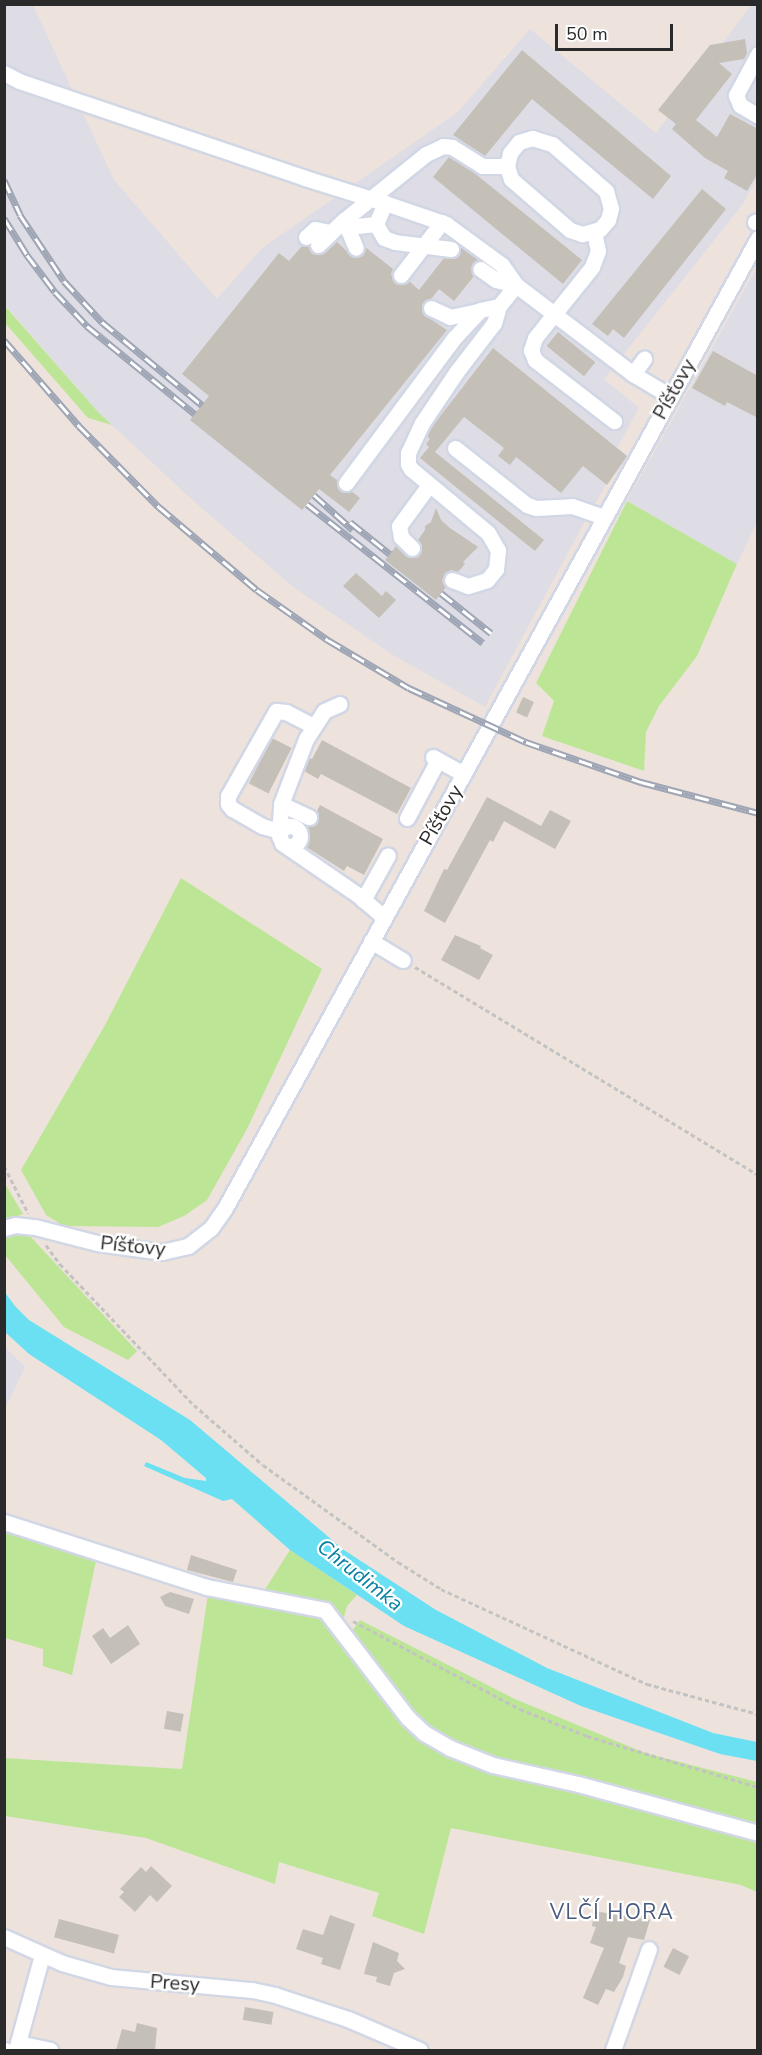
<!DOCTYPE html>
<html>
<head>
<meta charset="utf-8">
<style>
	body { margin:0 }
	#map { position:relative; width:762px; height:2055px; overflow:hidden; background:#ede3dc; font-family:"Nunito Sans",sans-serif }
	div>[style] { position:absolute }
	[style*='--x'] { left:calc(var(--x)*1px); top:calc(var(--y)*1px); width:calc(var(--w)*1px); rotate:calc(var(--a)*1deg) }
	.industrial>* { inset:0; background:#dedde5 }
	.green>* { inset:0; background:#bce696 }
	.water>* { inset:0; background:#6be0f3 }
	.building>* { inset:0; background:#c4bfb7; transform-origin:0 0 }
	.minor-tunnel>* { height:15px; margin-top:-7.5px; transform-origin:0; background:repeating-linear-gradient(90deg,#c6beb8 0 15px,transparent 0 23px) }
	.path>* { height:3px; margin-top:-1.5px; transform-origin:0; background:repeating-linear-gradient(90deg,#c3c3c3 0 4.5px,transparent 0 7.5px) }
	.roads { filter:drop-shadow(2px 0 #d1d7e4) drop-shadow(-2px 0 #d1d7e4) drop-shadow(0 2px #d1d7e4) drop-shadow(0 -2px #d1d7e4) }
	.minor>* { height:15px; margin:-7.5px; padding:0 7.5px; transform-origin:7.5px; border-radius:7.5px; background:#fff }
	.minor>.ring { margin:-7.5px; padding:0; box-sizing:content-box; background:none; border:15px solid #fff; border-radius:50% }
	.rail>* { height:7px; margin-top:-3.5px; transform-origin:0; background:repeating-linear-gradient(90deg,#fff 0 14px,#9ea5b5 0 28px); box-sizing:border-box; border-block:2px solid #9ea5b5 }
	span { translate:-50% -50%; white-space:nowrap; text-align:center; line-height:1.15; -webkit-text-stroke:4.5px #fff; paint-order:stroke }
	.street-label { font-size:20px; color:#2a2a2a }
	.water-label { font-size:21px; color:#0980a0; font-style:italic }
	.neighbourhood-label { font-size:21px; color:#49597d; letter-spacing:1.5px }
	.frame { position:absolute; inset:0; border:6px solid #2a2a2a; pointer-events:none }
	.scale { position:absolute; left:555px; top:24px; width:118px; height:27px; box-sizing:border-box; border:3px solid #2a2a2a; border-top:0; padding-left:8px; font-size:18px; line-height:21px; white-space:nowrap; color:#2a2a2a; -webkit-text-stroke:4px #fff; paint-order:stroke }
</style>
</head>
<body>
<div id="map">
	<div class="industrial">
		<i style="clip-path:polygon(4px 5px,33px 5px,114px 180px,217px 299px,262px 248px,458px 112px,530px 29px,656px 133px,751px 5px,757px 5px,757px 178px,743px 204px,604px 379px,639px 408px,617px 448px,629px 457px,606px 485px,589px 514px,485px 707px,393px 655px,293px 587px,189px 497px,99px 413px,5px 305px)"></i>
		<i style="clip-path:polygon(757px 267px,757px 522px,737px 564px,627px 501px)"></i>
		<i style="clip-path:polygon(5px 1347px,25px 1367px,5px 1409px)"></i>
	</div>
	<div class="green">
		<i style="clip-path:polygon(4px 305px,99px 413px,112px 425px,88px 418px,5px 323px)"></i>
		<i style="clip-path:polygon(627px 501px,737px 564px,697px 656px,659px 706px,646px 732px,644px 771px,542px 736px,554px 701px,536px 683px)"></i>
		<i style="clip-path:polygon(181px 878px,322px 969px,247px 1129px,207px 1200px,184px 1216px,158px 1227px,64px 1226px,46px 1215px,21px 1170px,105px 1025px)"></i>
		<i style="clip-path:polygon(4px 1182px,23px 1214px,18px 1216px,27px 1233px,137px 1351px,128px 1360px,64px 1327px,5px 1255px)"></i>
		<i style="clip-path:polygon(4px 1526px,97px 1556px,72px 1675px,43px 1666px,43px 1649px,5px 1638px)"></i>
		<i style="clip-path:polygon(290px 1550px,357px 1595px,347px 1606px,342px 1624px,350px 1634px,360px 1620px,515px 1699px,645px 1753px,757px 1782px,757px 1892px,741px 1885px,451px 1828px,424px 1934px,372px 1916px,379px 1893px,279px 1862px,275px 1884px,146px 1838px,5px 1816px,4px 1758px,182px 1769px,208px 1594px,257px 1602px)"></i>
	</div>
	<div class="water">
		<i style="clip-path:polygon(4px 1291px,15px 1306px,29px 1320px,190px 1420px,344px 1550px,436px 1610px,547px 1668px,713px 1733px,757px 1742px,757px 1761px,720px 1754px,581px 1706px,404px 1626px,290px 1550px,232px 1499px,223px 1501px,144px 1466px,146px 1462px,185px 1478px,206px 1481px,206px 1478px,161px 1440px,29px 1354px,5px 1332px)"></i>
	</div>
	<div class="building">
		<i style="clip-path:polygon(745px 39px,747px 53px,744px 59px,719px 63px,732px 74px,696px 120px,717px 137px,730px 114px,758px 129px,758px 173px,747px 191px,724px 178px,728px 171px,705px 158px,672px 129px,676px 124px,658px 110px,710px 45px)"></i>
		<i style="clip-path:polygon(522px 50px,671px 176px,653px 199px,532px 99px,485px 156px,453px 135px)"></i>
		<i style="clip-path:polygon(449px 157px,473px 172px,582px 260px,563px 284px,433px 177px)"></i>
		<i style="clip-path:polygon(702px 189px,726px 209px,624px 338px,613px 329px,608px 336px,592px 324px)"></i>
		<i style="clip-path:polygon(336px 241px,354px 258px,363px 254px,365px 247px,393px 269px,391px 274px,395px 282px,400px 285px,409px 281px,419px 290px,444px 258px,458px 255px,460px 247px,478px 260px,470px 268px,474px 276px,454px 301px,439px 289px,432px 298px,423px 303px,423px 314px,447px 330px,330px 475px,337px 480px,340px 490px,351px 491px,360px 498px,349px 512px,319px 489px,302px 510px,190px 420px,209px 396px,182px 374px,279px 253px,289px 261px,302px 246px,308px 246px,311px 252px,320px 255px)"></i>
		<i style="left:558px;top:332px;width:48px;height:18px;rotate:39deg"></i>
		<i style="clip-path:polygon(493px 348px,627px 456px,607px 485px,583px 466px,561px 493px,516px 457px,510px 465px,498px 456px,504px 448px,464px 417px,435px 452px,544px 540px,535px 551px,420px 458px,429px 447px,426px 444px,430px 439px,427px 436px,431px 428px)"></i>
		<i style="clip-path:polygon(713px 351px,758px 376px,758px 418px,727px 402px,725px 406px,692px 388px)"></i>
		<i style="clip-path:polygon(436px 508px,441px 520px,450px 528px,478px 547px,463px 562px,465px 564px,458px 572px,451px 570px,445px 573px,442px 581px,446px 587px,436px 600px,385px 560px,396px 546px,409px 557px,419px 554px,422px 546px,418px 540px,425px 530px,425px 526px,431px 522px)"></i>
		<i style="clip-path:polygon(356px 573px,382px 596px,386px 591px,396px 600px,379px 618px,343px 586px)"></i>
		<i style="left:523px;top:697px;width:12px;height:17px;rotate:24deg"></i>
		<i style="left:272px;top:738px;width:22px;height:51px;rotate:27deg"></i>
		<i style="clip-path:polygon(322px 740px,411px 788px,397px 814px,321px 774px,318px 779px,304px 771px,309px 758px,312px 759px)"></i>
		<i style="clip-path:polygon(487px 797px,541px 826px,550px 810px,571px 821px,555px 849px,504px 821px,493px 842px,490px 840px,445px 923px,424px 911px,444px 869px,447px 870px)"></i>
		<i style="clip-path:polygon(320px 805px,383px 839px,364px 875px,347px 866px,344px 871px,300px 843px,308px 827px,318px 822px,317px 811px)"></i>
		<i style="clip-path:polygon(455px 935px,481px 946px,480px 948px,493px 955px,479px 980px,441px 960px)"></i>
		<i style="clip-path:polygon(191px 1555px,237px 1570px,233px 1582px,187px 1570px)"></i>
		<i style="clip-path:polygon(170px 1592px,194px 1599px,189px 1614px,165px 1606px,160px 1597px)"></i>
		<i style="clip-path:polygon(128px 1625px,140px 1644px,111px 1664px,92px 1636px,103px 1628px,110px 1638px)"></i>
		<i style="left:167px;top:1711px;width:17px;height:18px;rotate:10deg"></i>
		<i style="clip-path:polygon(151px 1866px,172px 1886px,157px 1902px,150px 1895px,135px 1912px,119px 1897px,124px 1892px,120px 1889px,141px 1867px,146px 1872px)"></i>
		<i style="clip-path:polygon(594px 1911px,650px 1920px,644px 1940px,628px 1937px,619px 1963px,626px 1966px,623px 1977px,614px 1992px,606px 1989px,598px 2005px,583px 1998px,604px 1948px,590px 1943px,596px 1927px,592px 1926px)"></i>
		<i style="clip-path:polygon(330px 1915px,355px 1924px,340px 1970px,321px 1964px,323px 1958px,296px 1949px,303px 1929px,323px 1935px)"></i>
		<i style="left:59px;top:1919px;width:62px;height:19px;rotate:15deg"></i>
		<i style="clip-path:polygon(373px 1942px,399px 1953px,397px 1961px,405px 1969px,394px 1973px,390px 1986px,376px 1982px,377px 1977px,364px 1974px)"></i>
		<i style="left:673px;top:1948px;width:18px;height:21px;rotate:27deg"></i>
		<i style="left:245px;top:2007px;width:29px;height:13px;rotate:10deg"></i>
		<i style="clip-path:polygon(137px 2023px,157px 2028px,155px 2050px,116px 2050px,122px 2029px,135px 2032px)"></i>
	</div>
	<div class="minor-tunnel">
		<i style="--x:451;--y:249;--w:35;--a:35"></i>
		<i style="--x:412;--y:548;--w:51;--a:38.7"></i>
	</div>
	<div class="path">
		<i style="--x:415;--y:967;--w:401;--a:31.2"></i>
		<i style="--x:4;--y:1166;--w:53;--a:62.9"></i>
		<i style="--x:46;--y:1245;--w:24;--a:54"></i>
		<i style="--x:60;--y:1264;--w:195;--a:46.5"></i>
		<i style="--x:194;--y:1405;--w:91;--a:41"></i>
		<i style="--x:263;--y:1465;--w:166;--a:35.7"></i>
		<i style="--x:398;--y:1562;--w:51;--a:32.1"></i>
		<i style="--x:441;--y:1589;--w:227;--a:24.8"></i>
		<i style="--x:647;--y:1684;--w:115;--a:15.1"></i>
		<i style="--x:353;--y:1621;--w:189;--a:27.8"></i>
		<i style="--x:520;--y:1709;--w:72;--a:21.9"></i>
		<i style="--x:587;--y:1736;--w:178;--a:16.6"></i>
	</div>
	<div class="roads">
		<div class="minor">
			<i style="--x:758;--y:54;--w:47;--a:118.2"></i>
			<i style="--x:736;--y:95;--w:11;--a:68"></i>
			<i style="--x:740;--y:105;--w:21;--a:31"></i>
			<i style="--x:4;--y:73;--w:17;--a:28"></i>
			<i style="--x:19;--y:81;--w:302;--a:18.7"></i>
			<i style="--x:305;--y:178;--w:84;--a:17.4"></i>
			<i style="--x:532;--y:138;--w:21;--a:17"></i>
			<i style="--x:552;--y:144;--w:72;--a:41"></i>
			<i style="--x:606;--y:191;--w:18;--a:74"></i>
			<i style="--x:611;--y:208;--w:12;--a:104"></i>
			<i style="--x:608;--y:220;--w:12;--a:132"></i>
			<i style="--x:600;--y:229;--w:19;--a:164"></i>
			<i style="--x:582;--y:234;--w:13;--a:-162"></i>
			<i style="--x:570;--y:230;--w:78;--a:-139.2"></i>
			<i style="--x:511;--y:179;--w:14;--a:-107"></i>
			<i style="--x:507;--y:166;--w:13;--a:-77"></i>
			<i style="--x:510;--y:153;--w:14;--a:-51"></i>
			<i style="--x:519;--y:142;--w:14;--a:-17"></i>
			<i style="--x:344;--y:220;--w:105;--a:-38.8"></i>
			<i style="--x:426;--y:154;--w:19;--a:-25"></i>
			<i style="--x:443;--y:146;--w:9;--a:6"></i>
			<i style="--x:452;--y:147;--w:36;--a:32"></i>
			<i style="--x:482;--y:166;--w:25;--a:0"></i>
			<i style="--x:755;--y:222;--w:3;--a:-18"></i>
			<i style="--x:347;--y:227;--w:29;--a:-6"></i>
			<i style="--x:594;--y:232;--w:19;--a:78"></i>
			<i style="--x:598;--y:251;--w:17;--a:111"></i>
			<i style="--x:592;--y:267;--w:91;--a:128.8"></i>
			<i style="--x:535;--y:338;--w:13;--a:108"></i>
			<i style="--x:531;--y:350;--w:11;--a:68"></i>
			<i style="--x:535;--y:360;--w:100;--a:37.7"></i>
			<i style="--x:306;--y:237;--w:12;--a:-42"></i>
			<i style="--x:315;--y:229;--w:14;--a:12"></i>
			<i style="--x:318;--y:245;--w:36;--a:-44"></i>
			<i style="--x:344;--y:220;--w:30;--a:67"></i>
			<i style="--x:451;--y:249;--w:56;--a:-172.9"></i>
			<i style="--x:395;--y:242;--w:12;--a:-160"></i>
			<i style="--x:384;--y:238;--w:16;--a:-120"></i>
			<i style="--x:376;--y:224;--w:23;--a:-67"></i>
			<i style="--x:385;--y:203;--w:65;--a:19"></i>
			<i style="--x:446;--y:224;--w:69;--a:36.2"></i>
			<i style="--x:502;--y:265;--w:24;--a:55"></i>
			<i style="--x:516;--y:285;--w:21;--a:-166"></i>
			<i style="--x:496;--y:280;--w:19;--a:-145"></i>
			<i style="--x:401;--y:275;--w:67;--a:-52.3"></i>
			<i style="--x:499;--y:306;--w:27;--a:-51"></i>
			<i style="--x:516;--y:285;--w:147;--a:37.3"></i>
			<i style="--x:633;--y:374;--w:43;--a:30.7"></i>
			<i style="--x:431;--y:308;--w:21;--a:25"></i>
			<i style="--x:450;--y:317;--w:30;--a:-12"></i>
			<i style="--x:633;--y:374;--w:19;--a:-54"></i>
			<i style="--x:455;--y:448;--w:92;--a:38.4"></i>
			<i style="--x:527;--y:505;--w:9;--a:18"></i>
			<i style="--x:536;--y:508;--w:36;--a:-3"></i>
			<i style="--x:572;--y:506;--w:34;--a:19"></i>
			<i style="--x:346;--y:483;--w:182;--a:-53.3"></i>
			<i style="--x:455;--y:337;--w:37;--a:-47"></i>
			<i style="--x:480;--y:310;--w:19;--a:-12"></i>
			<i style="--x:499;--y:306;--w:18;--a:106"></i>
			<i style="--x:494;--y:323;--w:61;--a:127.6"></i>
			<i style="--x:457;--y:371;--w:63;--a:123.9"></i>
			<i style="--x:422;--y:423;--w:33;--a:115"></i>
			<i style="--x:408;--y:453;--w:11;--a:90"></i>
			<i style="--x:408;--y:464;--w:6;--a:59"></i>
			<i style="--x:411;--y:469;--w:100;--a:39.7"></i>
			<i style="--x:488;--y:533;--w:20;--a:60"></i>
			<i style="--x:498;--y:550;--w:19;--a:96"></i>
			<i style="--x:496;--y:569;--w:14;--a:129"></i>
			<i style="--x:487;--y:580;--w:20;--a:162"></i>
			<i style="--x:468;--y:586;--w:17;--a:-159"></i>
			<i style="--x:412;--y:548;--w:16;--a:-135"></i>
			<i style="--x:401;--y:537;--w:11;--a:-100"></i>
			<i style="--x:399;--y:526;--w:51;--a:-53.8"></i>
			<i style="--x:433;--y:757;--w:35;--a:29"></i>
			<i style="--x:281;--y:804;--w:31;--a:25"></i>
			<i style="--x:407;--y:818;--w:66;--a:-61.9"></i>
			<i class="ring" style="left:280px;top:826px;width:5px;height:5px"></i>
			<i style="--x:287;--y:826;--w:14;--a:168"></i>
			<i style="--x:273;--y:829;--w:11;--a:-165"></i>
			<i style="--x:262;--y:826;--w:34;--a:-150"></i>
			<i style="--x:232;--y:809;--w:6;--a:-129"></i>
			<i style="--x:228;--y:804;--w:8;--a:-90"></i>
			<i style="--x:228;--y:796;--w:98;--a:-60.5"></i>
			<i style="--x:276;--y:711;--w:10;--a:6"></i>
			<i style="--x:286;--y:712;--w:30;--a:27"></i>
			<i style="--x:279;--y:836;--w:32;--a:-86"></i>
			<i style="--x:281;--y:804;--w:70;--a:-69"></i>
			<i style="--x:306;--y:739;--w:33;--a:-57"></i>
			<i style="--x:324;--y:711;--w:17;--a:-24"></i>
			<i style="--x:282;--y:843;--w:92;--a:34.4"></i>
			<i style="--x:358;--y:895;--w:35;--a:41"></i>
			<i style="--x:363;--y:900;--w:51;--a:-60.9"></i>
			<i style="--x:371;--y:941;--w:37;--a:31"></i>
			<i style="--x:4;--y:1228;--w:11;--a:-15"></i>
			<i style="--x:15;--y:1225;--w:20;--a:6"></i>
			<i style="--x:35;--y:1227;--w:64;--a:14.5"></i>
			<i style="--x:97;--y:1243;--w:66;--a:7.9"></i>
			<i style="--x:162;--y:1252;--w:27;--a:-13"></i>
			<i style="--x:188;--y:1246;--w:29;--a:-38"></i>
			<i style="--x:211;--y:1228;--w:24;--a:-55"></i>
			<i style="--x:225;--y:1208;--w:1107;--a:-61.21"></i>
			<i style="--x:4;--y:1522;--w:213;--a:17.8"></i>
			<i style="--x:207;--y:1587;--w:120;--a:11"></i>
			<i style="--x:325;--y:1610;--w:136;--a:52.5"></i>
			<i style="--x:408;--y:1718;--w:22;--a:43"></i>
			<i style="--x:424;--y:1733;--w:30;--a:30"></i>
			<i style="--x:450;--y:1748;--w:46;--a:21.6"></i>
			<i style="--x:493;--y:1765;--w:87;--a:12.6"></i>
			<i style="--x:578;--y:1784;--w:187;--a:15.2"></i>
			<i style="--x:4;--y:1937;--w:64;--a:24.1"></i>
			<i style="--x:62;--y:1963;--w:51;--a:15.9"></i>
			<i style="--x:111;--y:1977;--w:142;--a:5.3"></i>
			<i style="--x:252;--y:1990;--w:24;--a:12"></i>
			<i style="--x:275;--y:1995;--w:77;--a:18.2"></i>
			<i style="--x:348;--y:2019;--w:78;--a:23.3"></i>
			<i style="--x:18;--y:2043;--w:33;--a:12"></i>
			<i style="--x:4;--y:2050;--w:1;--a:0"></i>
			<i style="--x:16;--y:2050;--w:98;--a:-74.7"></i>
			<i style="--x:613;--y:2050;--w:107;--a:-70.4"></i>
		</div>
	</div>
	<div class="rail">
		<i style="--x:4;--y:180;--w:38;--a:65"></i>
		<i style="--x:20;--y:215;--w:79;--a:56.3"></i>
		<i style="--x:64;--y:281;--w:56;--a:47.2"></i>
		<i style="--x:102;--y:322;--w:130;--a:39.7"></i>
		<i style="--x:4;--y:218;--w:44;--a:58.1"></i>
		<i style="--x:27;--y:255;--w:46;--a:52.9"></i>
		<i style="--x:55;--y:292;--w:47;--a:46.7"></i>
		<i style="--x:87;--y:326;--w:139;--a:39.2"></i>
		<i style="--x:4;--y:340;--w:114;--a:48.9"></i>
		<i style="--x:79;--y:426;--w:114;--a:45.4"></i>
		<i style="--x:159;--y:507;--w:128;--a:40.3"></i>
		<i style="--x:257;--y:590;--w:87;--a:35.2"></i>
		<i style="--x:328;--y:640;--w:94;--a:30.7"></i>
		<i style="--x:409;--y:688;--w:129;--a:24.8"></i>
		<i style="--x:526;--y:742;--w:122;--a:19.2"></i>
		<i style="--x:641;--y:782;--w:121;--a:14.8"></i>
		<i style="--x:314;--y:495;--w:52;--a:41.9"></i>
		<i style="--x:307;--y:504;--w:224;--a:38.3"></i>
		<i style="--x:350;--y:522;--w:51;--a:38.7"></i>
		<i style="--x:441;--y:593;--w:64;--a:38.7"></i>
	</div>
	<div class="street-label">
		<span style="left:674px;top:389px;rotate:-61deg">Píšťovy</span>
		<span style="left:441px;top:815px;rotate:-60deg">Píšťovy</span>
		<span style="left:133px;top:1246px;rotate:6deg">Píšťovy</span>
		<span style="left:175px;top:1983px;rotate:4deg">Presy</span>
	</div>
	<div class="water-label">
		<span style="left:360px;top:1575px;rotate:38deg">Chrudimka</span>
	</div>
	<div class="neighbourhood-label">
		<span style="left:612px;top:1912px">VLČÍ HORA</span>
	</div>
	<div class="frame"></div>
	<div class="scale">50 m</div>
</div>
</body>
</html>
